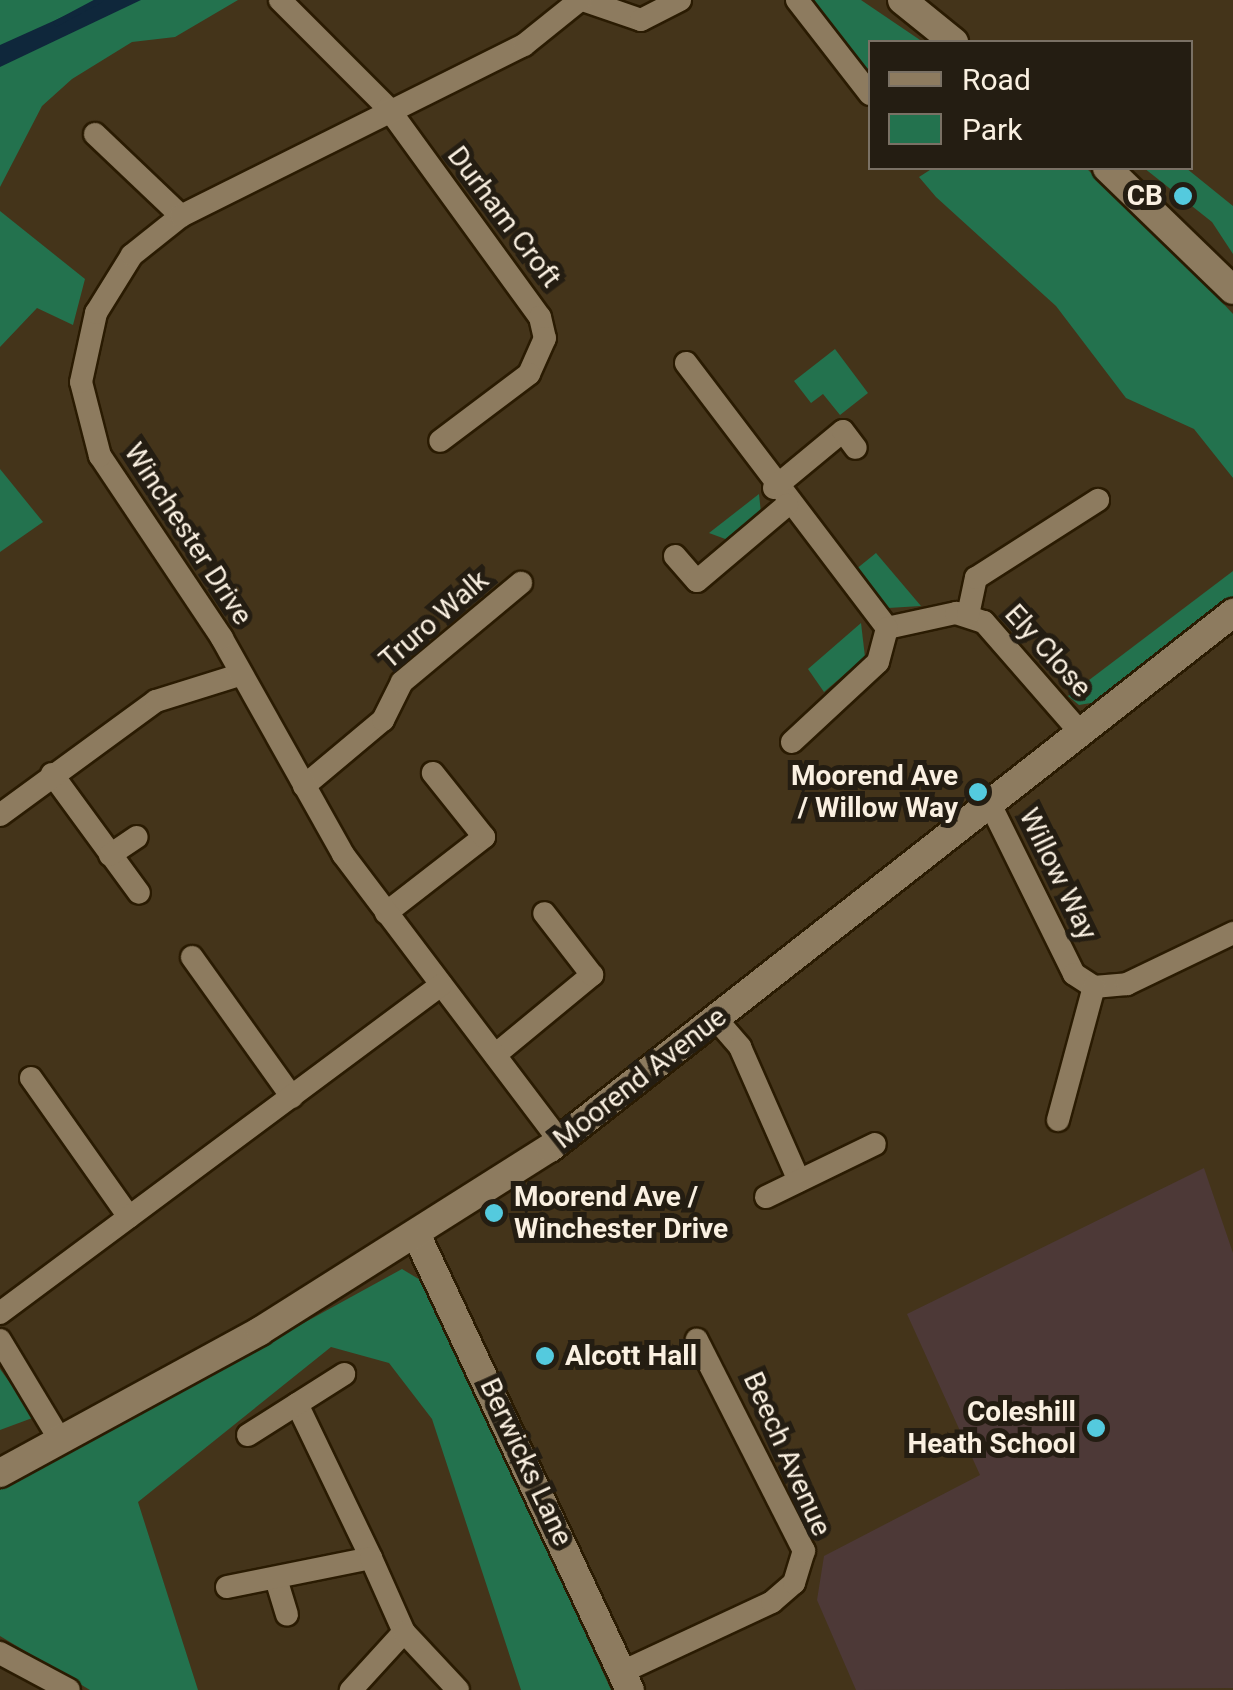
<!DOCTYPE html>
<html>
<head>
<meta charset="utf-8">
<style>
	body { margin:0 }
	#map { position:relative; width:1233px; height:1690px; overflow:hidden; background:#44341a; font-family:Roboto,sans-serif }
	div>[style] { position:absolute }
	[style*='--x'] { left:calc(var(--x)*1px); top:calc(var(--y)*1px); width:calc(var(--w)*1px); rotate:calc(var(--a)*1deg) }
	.education>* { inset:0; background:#4d3937 }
	.green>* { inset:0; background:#23724e }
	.water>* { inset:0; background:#0f273b }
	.stream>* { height:6px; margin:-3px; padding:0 3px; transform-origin:3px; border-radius:3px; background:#0f273b }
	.roads { filter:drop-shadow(2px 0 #2a1b02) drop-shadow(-2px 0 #2a1b02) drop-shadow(0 2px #2a1b02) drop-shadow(0 -2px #2a1b02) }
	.minor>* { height:22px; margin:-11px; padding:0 11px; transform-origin:11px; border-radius:11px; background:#8d7b5f }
	.tertiary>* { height:28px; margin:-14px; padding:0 14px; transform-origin:14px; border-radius:14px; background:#8d7b5f }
	.dots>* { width:28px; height:28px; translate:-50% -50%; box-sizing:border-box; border:5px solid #241d12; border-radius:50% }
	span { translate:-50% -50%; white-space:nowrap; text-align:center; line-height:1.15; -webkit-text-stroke:10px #241d12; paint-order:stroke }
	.poi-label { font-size:28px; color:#faf0e1; font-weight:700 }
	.right { translate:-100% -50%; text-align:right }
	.left { translate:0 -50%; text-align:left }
	.street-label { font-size:28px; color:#faf0e1 }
	.legend { position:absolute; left:868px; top:40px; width:325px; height:130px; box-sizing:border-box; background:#241d12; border:2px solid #7a7165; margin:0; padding:12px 18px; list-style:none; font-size:30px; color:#faf0e1 }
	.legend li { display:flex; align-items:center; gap:20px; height:50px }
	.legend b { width:50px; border:2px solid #7a7165 }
</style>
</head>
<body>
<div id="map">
	<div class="education">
		<i style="clip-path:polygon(1204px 1168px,1233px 1253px,1233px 1688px,856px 1690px,817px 1600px,824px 1556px,980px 1475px,907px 1314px)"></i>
	</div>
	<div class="green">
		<i style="clip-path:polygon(0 0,238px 0,175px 37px,132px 42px,72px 79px,42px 106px,0 187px)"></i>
		<i style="clip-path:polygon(807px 0,861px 0,923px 42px,870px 42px,870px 84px)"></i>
		<i style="clip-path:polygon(933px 168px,1086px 168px,1193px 271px,1233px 314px,1233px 478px,1194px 429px,1126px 398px,1056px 306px,936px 197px,919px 177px)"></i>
		<i style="clip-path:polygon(1144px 168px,1186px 168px,1233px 206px,1233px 254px,1212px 222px)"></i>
		<i style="clip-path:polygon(0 211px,85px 279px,73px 325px,37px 308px,0 347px)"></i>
		<i style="clip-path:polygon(835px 349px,868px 393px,840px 415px,823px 394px,811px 403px,794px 381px)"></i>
		<i style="clip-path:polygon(0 469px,43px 522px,0 552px)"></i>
		<i style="clip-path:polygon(759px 494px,761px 513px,728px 540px,709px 533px)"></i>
		<i style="clip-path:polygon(876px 553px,921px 606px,888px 608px,855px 570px)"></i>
		<i style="clip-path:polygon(1233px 571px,1233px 597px,1103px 701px,1079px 705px,1068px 696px)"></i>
		<i style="clip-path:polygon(861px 623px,865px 657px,824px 692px,808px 669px)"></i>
		<i style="clip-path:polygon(402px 1269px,427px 1284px,611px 1690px,521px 1690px,432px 1419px,389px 1363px,331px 1347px,138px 1502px,198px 1690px,90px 1690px,0 1636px,0 1490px)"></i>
		<i style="clip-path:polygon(0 1369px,35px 1417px,0 1430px)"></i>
	</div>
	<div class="water">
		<i style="clip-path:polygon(100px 0,141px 0,0 67px,0 45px)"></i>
	</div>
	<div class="stream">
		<i style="--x:57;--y:23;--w:49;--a:-28.1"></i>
	</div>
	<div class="roads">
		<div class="minor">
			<i style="--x:280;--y:0;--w:153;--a:45"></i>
			<i style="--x:388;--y:108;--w:258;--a:54"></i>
			<i style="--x:540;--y:317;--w:22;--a:77"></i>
			<i style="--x:545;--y:338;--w:39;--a:114"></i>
			<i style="--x:529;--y:374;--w:111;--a:143"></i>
			<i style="--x:583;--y:0;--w:61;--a:19"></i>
			<i style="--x:641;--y:20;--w:44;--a:-27.1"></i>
			<i style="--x:797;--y:0;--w:119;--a:52.2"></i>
			<i style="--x:95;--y:134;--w:119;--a:43.6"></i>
			<i style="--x:686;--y:363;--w:333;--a:52.8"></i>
			<i style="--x:887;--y:628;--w:71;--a:-12.3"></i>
			<i style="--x:956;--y:613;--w:29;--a:18"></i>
			<i style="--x:984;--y:622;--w:146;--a:48.9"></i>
			<i style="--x:774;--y:488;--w:89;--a:-39.6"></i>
			<i style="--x:843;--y:431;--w:21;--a:53"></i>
			<i style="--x:675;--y:556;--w:33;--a:49"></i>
			<i style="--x:697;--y:581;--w:118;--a:-40.2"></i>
			<i style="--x:968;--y:615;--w:38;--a:-78"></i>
			<i style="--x:976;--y:578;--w:145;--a:-32.6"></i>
			<i style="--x:792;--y:742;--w:117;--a:-42.9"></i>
			<i style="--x:878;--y:662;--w:35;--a:-75"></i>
			<i style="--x:52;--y:774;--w:147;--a:53.8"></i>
			<i style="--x:304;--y:786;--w:103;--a:-39.9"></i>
			<i style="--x:383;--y:720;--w:42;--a:-63.4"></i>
			<i style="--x:402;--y:682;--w:155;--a:-39.8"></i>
			<i style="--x:991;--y:806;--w:187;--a:63.7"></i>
			<i style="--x:1074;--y:974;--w:24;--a:33"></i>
			<i style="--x:1094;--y:987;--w:33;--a:-5"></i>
			<i style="--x:1127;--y:984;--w:118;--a:-25.7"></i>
			<i style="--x:0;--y:815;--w:193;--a:-36.2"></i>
			<i style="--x:156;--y:701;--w:87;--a:-17.4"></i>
			<i style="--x:110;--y:855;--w:32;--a:-34"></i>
			<i style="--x:386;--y:913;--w:124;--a:-37.8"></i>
			<i style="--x:484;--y:837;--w:82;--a:-128.6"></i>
			<i style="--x:192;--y:957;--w:172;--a:54.5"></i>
			<i style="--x:716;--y:1019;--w:37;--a:49"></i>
			<i style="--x:740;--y:1047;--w:146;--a:66.2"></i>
			<i style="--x:495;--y:1055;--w:126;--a:-39.5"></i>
			<i style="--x:592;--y:975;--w:78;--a:-127.7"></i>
			<i style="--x:31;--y:1078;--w:170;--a:54.8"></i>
			<i style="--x:1058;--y:1120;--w:138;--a:-74.9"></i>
			<i style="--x:559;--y:1140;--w:358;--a:-127.1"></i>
			<i style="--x:343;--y:854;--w:248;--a:-119.3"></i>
			<i style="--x:222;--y:638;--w:219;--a:-123.8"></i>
			<i style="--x:100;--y:456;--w:76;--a:-104.4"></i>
			<i style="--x:81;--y:382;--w:71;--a:-77.7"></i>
			<i style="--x:96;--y:313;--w:68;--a:-58.2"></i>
			<i style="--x:132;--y:255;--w:63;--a:-38.5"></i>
			<i style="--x:181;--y:216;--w:383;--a:-26.5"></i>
			<i style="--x:524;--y:45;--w:72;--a:-38.8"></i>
			<i style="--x:766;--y:1197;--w:121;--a:-25.9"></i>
			<i style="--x:0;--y:1313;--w:550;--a:-36.64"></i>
			<i style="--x:0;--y:1340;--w:117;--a:59"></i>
			<i style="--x:297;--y:1404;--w:171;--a:64.3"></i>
			<i style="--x:248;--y:1435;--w:114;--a:-32.4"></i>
			<i style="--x:277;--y:1582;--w:34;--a:73"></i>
			<i style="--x:227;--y:1587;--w:147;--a:-11.4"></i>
			<i style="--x:371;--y:1558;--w:81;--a:66"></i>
			<i style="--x:404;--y:1632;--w:79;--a:132.4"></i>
			<i style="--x:404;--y:1632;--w:79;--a:47"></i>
			<i style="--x:0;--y:1653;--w:78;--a:28.2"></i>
			<i style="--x:622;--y:1672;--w:166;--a:-25"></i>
			<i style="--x:772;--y:1602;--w:29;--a:-41"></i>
			<i style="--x:794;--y:1583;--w:34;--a:-73"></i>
			<i style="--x:804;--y:1551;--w:237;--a:-116.9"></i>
		</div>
		<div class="tertiary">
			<i style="--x:902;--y:0;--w:67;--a:38.9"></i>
			<i style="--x:1107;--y:168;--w:175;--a:44.1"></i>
			<i style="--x:417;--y:1236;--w:501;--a:64.87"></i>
			<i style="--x:0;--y:1473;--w:296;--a:-28.6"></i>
			<i style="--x:260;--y:1331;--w:343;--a:-32.3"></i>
			<i style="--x:550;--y:1148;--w:868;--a:-38.07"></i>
		</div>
	</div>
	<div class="dots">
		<i style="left:1183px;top:196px;background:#54cade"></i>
		<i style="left:978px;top:792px;background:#54cade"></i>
		<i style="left:494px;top:1213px;background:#54cade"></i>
		<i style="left:545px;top:1356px;background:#54cade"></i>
		<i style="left:1096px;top:1428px;background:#54cade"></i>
	</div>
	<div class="poi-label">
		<span class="right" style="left:1163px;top:196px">CB</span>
		<span class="right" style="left:958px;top:792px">Moorend Ave<br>/ Willow Way</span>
		<span class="left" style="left:514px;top:1213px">Moorend Ave /<br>Winchester Drive</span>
		<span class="left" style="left:565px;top:1356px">Alcott Hall</span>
		<span class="right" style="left:1076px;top:1428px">Coleshill<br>Heath School</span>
	</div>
	<div class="street-label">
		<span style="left:504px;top:217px;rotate:53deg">Durham Croft</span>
		<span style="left:188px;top:534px;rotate:57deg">Winchester Drive</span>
		<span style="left:434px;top:620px;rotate:-41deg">Truro Walk</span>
		<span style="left:1048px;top:651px;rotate:48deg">Ely Close</span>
		<span style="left:1058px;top:874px;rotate:64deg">Willow Way</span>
		<span style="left:640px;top:1078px;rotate:-38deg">Moorend Avenue</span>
		<span style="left:787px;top:1454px;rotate:66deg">Beech Avenue</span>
		<span style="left:526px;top:1462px;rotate:65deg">Berwicks Lane</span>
	</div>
	<ul class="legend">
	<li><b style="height:12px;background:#8d7b5f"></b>Road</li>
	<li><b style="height:28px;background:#23724e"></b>Park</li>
	</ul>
</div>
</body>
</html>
